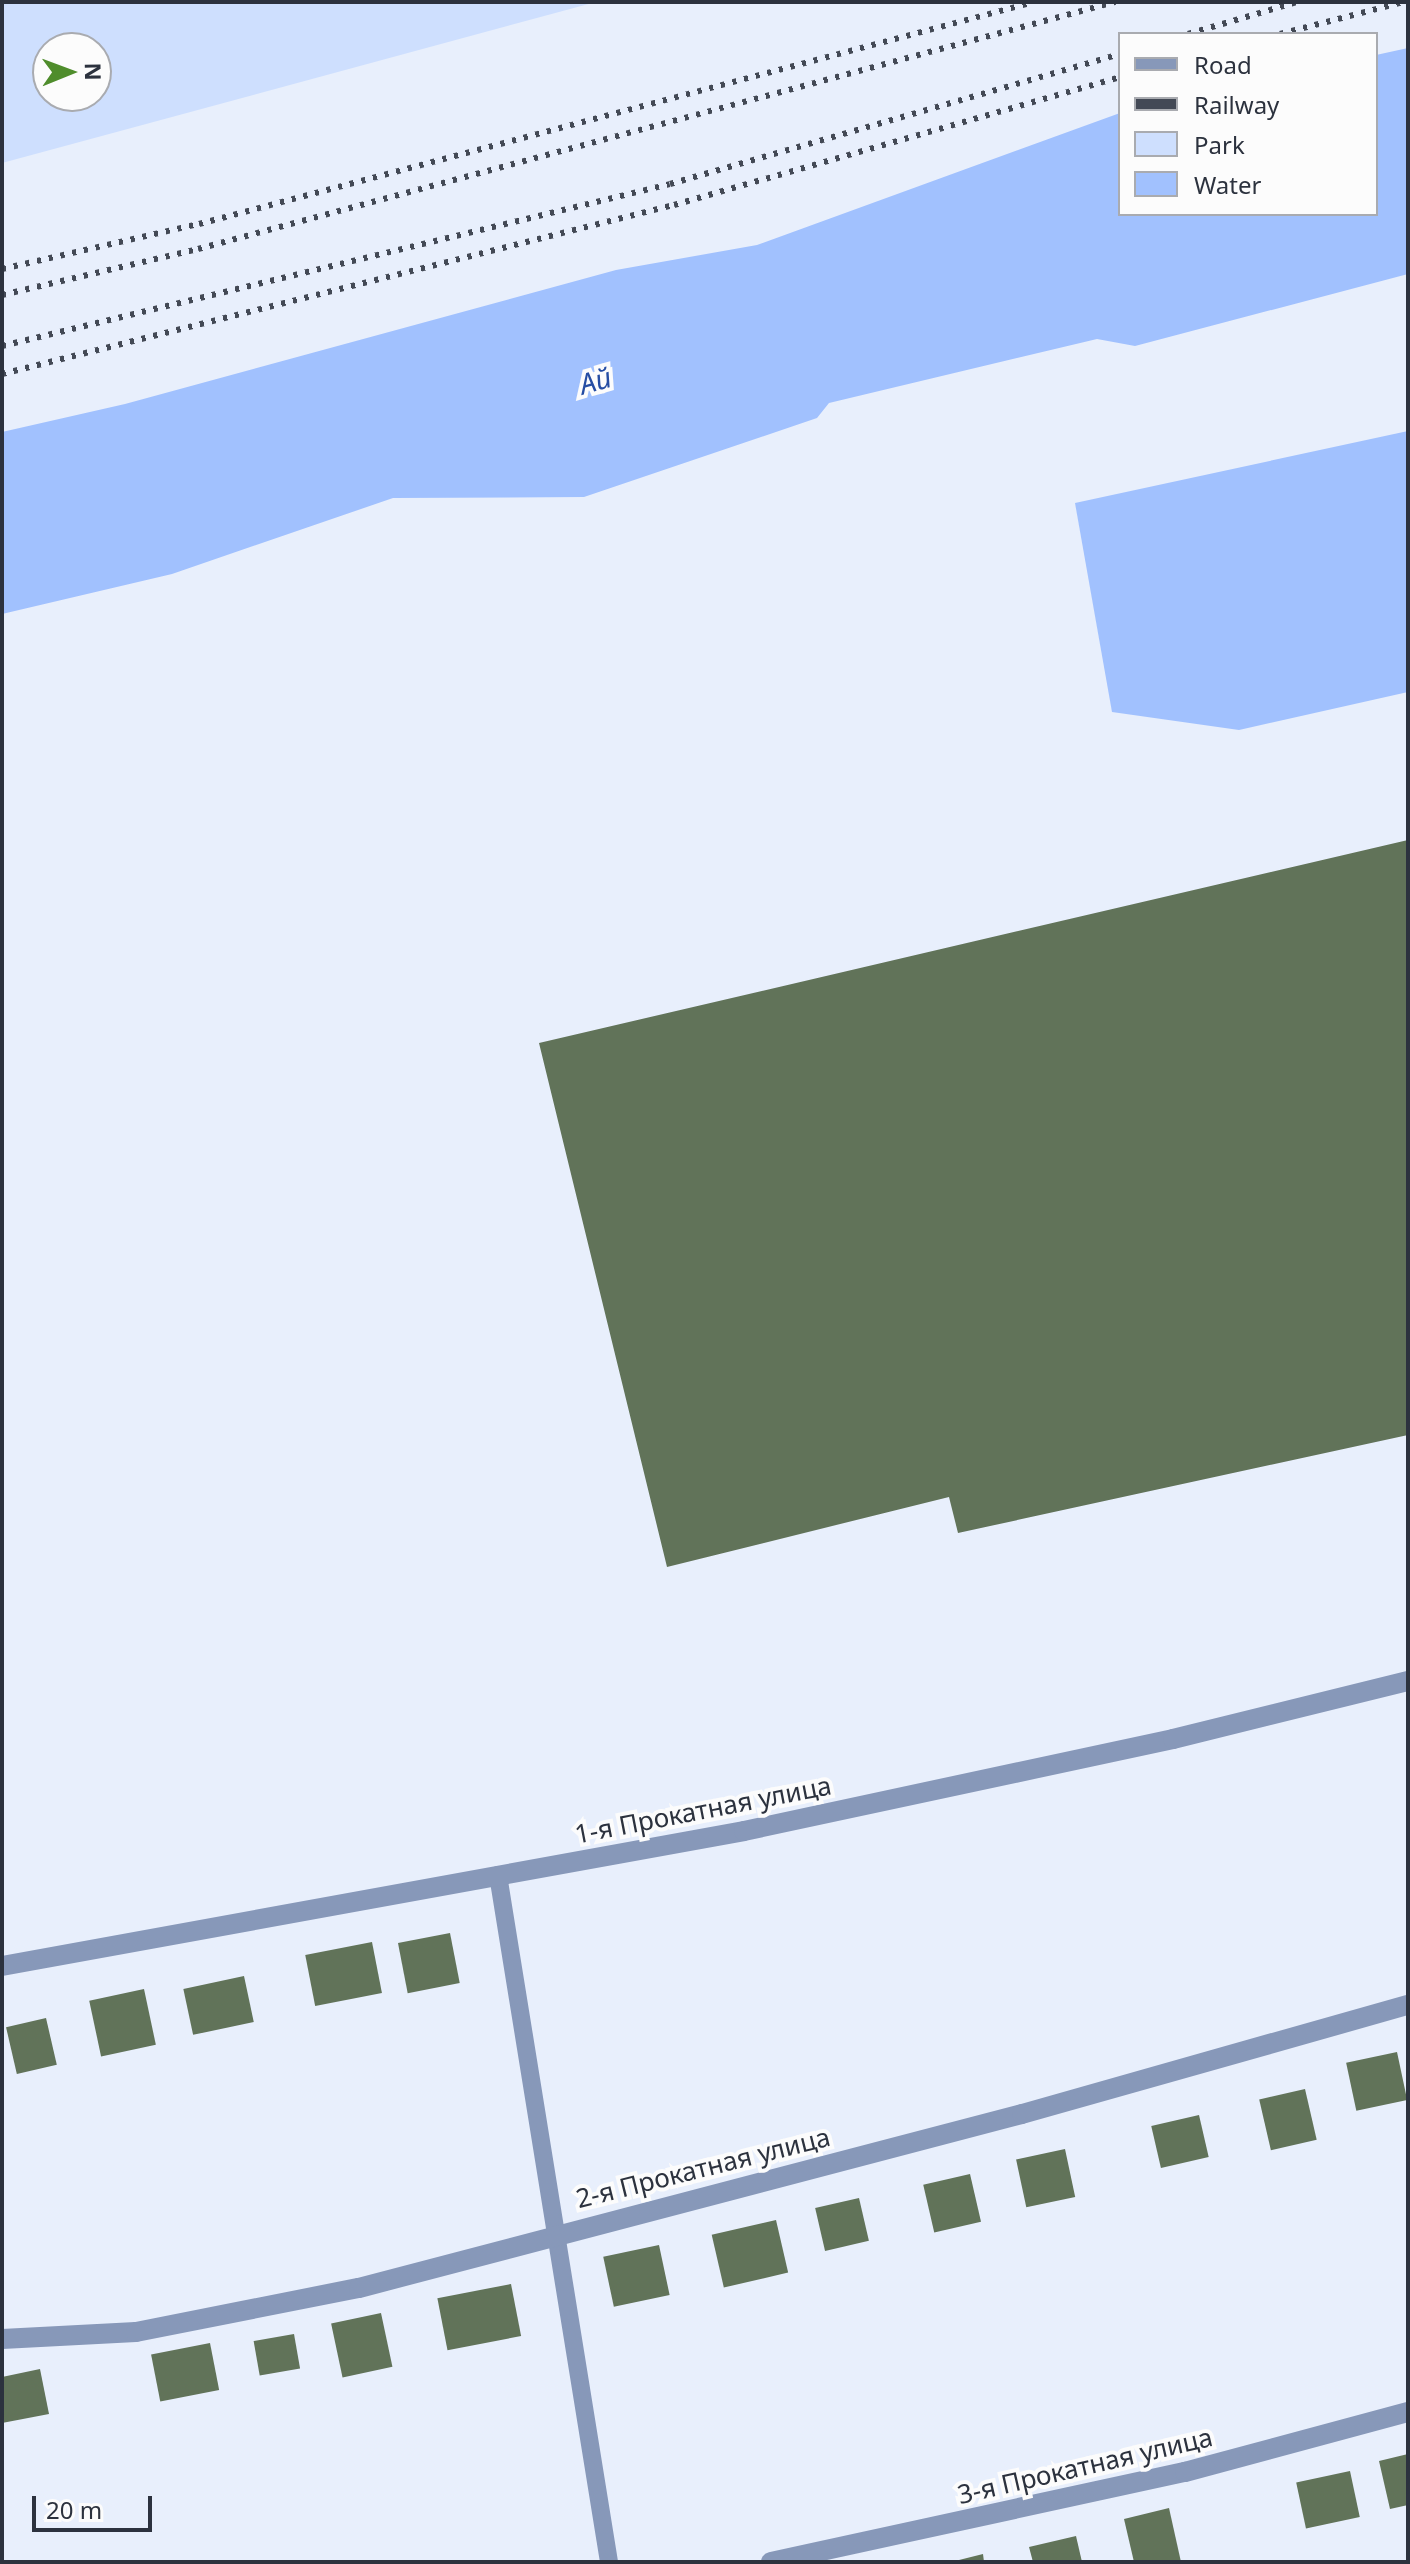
<!DOCTYPE html>
<html>
<head>
<meta charset="utf-8">
<style>
	body { margin:0 }
	#map { position:relative; width:1410px; height:2564px; overflow:hidden; background:#e8effc; font-family:"Noto Sans",sans-serif }
	div>[style] { position:absolute }
	[style*='--x'] { left:calc(var(--x)*1px); top:calc(var(--y)*1px); width:calc(var(--w)*1px); rotate:calc(var(--a)*1deg) }
	.green>* { inset:0; background:#cedffe }
	.water>* { inset:0; background:#a1c1fe }
	.building>* { inset:0; background:#617359; transform-origin:0 0 }
	.lane>* { height:18px; margin:-9px; padding:0 9px; transform-origin:9px; border-radius:9px; background:#8798b9 }
	.street>* { height:20px; margin:-10px; padding:0 10px; transform-origin:10px; border-radius:10px; background:#8798b9 }
	.rail>* { height:6px; margin-top:-3px; transform-origin:0; background:repeating-linear-gradient(90deg,#434955 0 4px,transparent 0 12px) }
	span { translate:-50% -50%; white-space:nowrap; text-align:center; line-height:1.15; -webkit-text-stroke:8px #fcfcfc; paint-order:stroke }
	.street-label { font-size:26px; color:#2c323e }
	.water-label { font-size:28px; color:#254da3; font-style:italic }
	.frame { position:absolute; inset:0; border:4px solid #2c323e; pointer-events:none }
	.legend { position:absolute; left:1118px; top:32px; width:260px; height:184px; box-sizing:border-box; background:#fcfcfc; border:2px solid #a9abb0; margin:0; padding:10px 14px; list-style:none; font-size:24px; color:#2c323e }
	.legend li { display:flex; align-items:center; gap:16px; height:40px }
	.legend b { width:40px; border:2px solid #a9abb0 }
	.north { position:absolute; left:32px; top:32px; width:80px; height:80px; box-sizing:border-box; background:#fcfcfc; border:2px solid #a9abb0; border-radius:50%; rotate:89deg; font-size:22px; font-weight:700; line-height:32px; text-align:center; color:#2c323e }
	.north::after { content:''; display:block; margin:auto; width:28px; height:36px; background:#4f8d2c; clip-path:polygon(50% 0,100% 100%,50% 72%,0 100%) }
	.scale { position:absolute; left:32px; top:2496px; width:120px; height:36px; box-sizing:border-box; border:4px solid #2c323e; border-top:0; padding-left:10px; font-size:24px; line-height:28px; white-space:nowrap; color:#2c323e; -webkit-text-stroke:6px #fcfcfc; paint-order:stroke }
</style>
</head>
<body>
<div id="map">
	<div class="green">
		<i style="clip-path:polygon(evenodd,2px 2px,596px 2px,2px 163px,2px 2px,48px 48px,96px 48px,96px 96px,48px 96px,48px 48px)"></i>
	</div>
	<div class="water">
		<i style="clip-path:polygon(1408px 48px,1408px 274px,1135px 346px,1097px 339px,829px 403px,817px 418px,584px 497px,393px 498px,172px 574px,2px 614px,2px 432px,125px 404px,616px 270px,757px 245px,1120px 113px,1120px 214px,1376px 214px,1376px 55px)"></i>
		<i style="clip-path:polygon(1408px 431px,1408px 692px,1239px 730px,1112px 712px,1075px 503px)"></i>
	</div>
	<div class="building">
		<i style="clip-path:polygon(1408px 840px,1408px 1435px,958px 1533px,949px 1497px,667px 1567px,539px 1043px)"></i>
		<i style="left:450px;top:1933px;width:51px;height:53px;rotate:79deg"></i>
		<i style="left:372px;top:1942px;width:52px;height:68px;rotate:79deg"></i>
		<i style="left:244px;top:1976px;width:47px;height:62px;rotate:78deg"></i>
		<i style="left:144px;top:1989px;width:57px;height:56px;rotate:78deg"></i>
		<i style="left:46px;top:2018px;width:48px;height:41px;rotate:77deg"></i>
		<i style="left:1397px;top:2052px;width:49px;height:52px;rotate:78deg"></i>
		<i style="left:1305px;top:2089px;width:52px;height:47px;rotate:77deg"></i>
		<i style="left:1199px;top:2115px;width:43px;height:49px;rotate:77deg"></i>
		<i style="left:1065px;top:2149px;width:49px;height:50px;rotate:78deg"></i>
		<i style="left:970px;top:2174px;width:49px;height:48px;rotate:77deg"></i>
		<i style="left:859px;top:2198px;width:44px;height:45px;rotate:77deg"></i>
		<i style="left:776px;top:2220px;width:54px;height:66px;rotate:77deg"></i>
		<i style="left:659px;top:2245px;width:51px;height:57px;rotate:78deg"></i>
		<i style="left:511px;top:2284px;width:53px;height:75px;rotate:79deg"></i>
		<i style="left:381px;top:2313px;width:55px;height:51px;rotate:78deg"></i>
		<i style="left:294px;top:2334px;width:35px;height:41px;rotate:80deg"></i>
		<i style="left:210px;top:2343px;width:48px;height:60px;rotate:79deg"></i>
		<i style="clip-path:polygon(40px 2369px,49px 2414px,2px 2423px,2px 2377px)"></i>
		<i style="clip-path:polygon(1408px 2454px,1408px 2505px,1390px 2509px,1379px 2461px)"></i>
		<i style="left:1350px;top:2471px;width:47px;height:55px;rotate:78deg"></i>
		<i style="clip-path:polygon(1169px 2508px,1181px 2562px,1134px 2562px,1124px 2519px)"></i>
		<i style="clip-path:polygon(1076px 2536px,1082px 2562px,1033px 2562px,1029px 2547px)"></i>
		<i style="clip-path:polygon(983px 2554px,984px 2562px,956px 2562px,955px 2561px)"></i>
	</div>
	<div class="lane">
		<i style="--x:498;--y:1875;--w:696;--a:80.82"></i>
	</div>
	<div class="street">
		<i style="--x:2;--y:1966;--w:754;--a:-10.31"></i>
		<i style="--x:744;--y:1831;--w:439;--a:-12.1"></i>
		<i style="--x:1173;--y:1739;--w:242;--a:-13.9"></i>
		<i style="--x:2;--y:2339;--w:134;--a:-3"></i>
		<i style="--x:136;--y:2332;--w:227;--a:-11.2"></i>
		<i style="--x:359;--y:2288;--w:685;--a:-14.71"></i>
		<i style="--x:1022;--y:2114;--w:401;--a:-15.8"></i>
		<i style="--x:771;--y:2562;--w:424;--a:-12.3"></i>
		<i style="--x:1185;--y:2472;--w:231;--a:-15.1"></i>
	</div>
	<div class="rail">
		<i style="--x:1188;--y:34;--w:114;--a:-16.4"></i>
		<i style="--x:1280;--y:34;--w:128;--a:-14.5"></i>
		<i style="--x:2;--y:269;--w:202;--a:-12.9"></i>
		<i style="--x:199;--y:224;--w:864;--a:-14.89"></i>
		<i style="--x:2;--y:295;--w:201;--a:-13.2"></i>
		<i style="--x:198;--y:249;--w:950;--a:-15.08"></i>
		<i style="--x:2;--y:346;--w:687;--a:-13.63"></i>
		<i style="--x:670;--y:184;--w:468;--a:-16.1"></i>
		<i style="--x:2;--y:374;--w:693;--a:-14.12"></i>
		<i style="--x:674;--y:205;--w:464;--a:-16"></i>
	</div>
	<div class="street-label">
		<span style="left:703px;top:1810px;rotate:-11deg">1-я Прокатная улица</span>
		<span style="left:703px;top:2168px;rotate:-14deg">2-я Прокатная улица</span>
		<span style="left:1085px;top:2466px;rotate:-13deg">3-я Прокатная улица</span>
	</div>
	<div class="water-label">
		<span style="left:595px;top:380px;rotate:-16deg">Ай</span>
	</div>
	<div class="frame"></div>
	<ul class="legend">
	<li><b style="height:10px;background:#8798b9"></b>Road</li>
	<li><b style="height:10px;background:#434955"></b>Railway</li>
	<li><b style="height:22px;background:#cedffe"></b>Park</li>
	<li><b style="height:22px;background:#a1c1fe"></b>Water</li>
	</ul>
	<div class="north">N</div>
	<div class="scale">20 m</div>
</div>
</body>
</html>
